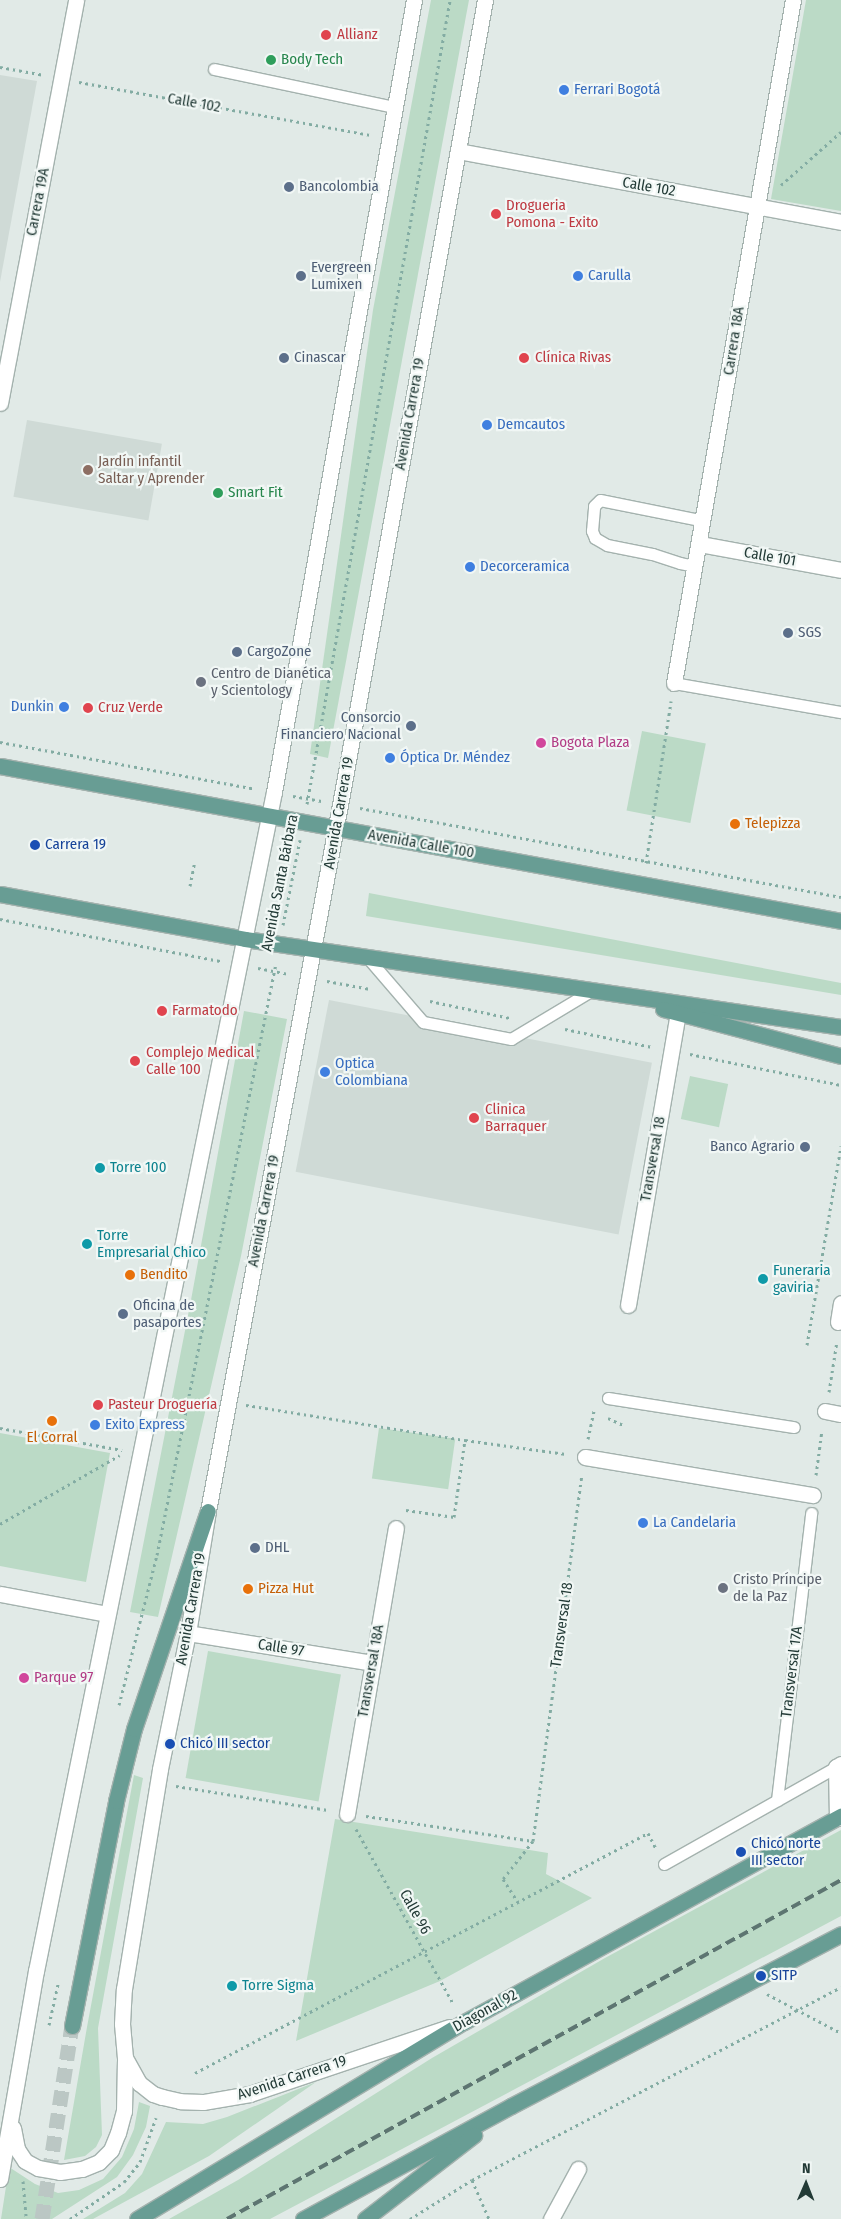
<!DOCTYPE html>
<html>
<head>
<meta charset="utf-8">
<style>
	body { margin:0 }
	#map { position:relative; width:841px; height:2219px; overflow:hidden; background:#e1eae7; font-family:"Fira Sans Condensed",sans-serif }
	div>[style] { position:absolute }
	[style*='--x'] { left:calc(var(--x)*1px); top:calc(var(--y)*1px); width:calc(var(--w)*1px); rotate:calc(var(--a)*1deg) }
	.built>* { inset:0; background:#cfdad6; transform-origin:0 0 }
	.green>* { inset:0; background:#bbdac6; transform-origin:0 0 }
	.primary-tunnel>* { height:15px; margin-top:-7.5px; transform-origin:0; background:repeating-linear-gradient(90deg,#bbc7c4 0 15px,transparent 0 23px) }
	.path>* { height:3px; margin-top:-1.5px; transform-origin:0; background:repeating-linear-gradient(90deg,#83aca3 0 2.5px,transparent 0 6.5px) }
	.roads { filter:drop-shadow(1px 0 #a4b2ae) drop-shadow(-1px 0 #a4b2ae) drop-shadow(0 1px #a4b2ae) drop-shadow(0 -1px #a4b2ae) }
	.lane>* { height:11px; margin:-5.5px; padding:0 5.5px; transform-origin:5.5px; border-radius:5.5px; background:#fff }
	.street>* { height:15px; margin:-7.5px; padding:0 7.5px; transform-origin:7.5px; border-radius:7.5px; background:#fff }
	.secondary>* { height:15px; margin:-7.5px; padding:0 7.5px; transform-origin:7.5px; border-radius:7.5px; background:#fff }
	.primary>* { height:15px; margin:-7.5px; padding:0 7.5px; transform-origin:7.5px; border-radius:7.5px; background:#689d94 }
	.rail>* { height:4px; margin-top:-2px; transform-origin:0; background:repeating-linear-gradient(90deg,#5d7571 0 10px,transparent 0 15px) }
	.dots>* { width:14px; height:14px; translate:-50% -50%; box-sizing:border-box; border:2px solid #f1f7f5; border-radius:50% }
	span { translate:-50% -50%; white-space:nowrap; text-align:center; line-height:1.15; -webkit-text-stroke:4.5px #f1f7f5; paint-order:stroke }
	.health-label { font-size:15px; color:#be3a42 }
	.left { translate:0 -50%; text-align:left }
	.leisure-label { font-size:15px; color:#27864d }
	.shop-label { font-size:15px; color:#366cbe }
	.right { translate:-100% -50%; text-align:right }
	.street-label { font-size:15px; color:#223a36 }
	.service-label { font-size:15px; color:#4e5e75 }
	.education-label { font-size:15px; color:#785e54 }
	.worship-label { font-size:15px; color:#5b616d }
	.hotel-label { font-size:15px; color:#b23c85 }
	.food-label { font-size:15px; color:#c56008 }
	.transit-label { font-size:15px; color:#164399 }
	.culture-label { font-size:15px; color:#0d838f }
	.north { position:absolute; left:781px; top:2159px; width:50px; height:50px; -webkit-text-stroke:4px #f1f7f5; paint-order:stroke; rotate:1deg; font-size:14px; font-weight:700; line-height:20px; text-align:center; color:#223a36 }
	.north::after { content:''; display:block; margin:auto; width:18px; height:22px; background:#223a36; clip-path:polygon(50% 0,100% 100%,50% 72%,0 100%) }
</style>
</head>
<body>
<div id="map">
	<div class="built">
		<i style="clip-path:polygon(0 75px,37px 81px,0 282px)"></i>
		<i style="left:27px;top:420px;width:137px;height:78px;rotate:10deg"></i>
		<i style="left:329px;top:1000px;width:329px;height:175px;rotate:11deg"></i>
	</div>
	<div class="green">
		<i style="clip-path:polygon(431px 0,469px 0,328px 758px,310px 754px,373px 310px)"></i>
		<i style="clip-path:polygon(806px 0,841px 0,841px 211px,771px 199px)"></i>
		<i style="left:642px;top:731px;width:65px;height:81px;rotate:11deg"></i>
		<i style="clip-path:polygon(369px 893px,841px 983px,841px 995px,366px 916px)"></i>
		<i style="clip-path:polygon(244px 1011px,287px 1019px,241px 1256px,158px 1617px,130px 1612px,191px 1300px)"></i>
		<i style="left:690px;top:1076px;width:39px;height:44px;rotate:12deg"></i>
		<i style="left:379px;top:1428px;width:77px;height:51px;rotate:8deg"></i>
		<i style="clip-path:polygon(0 1433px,110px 1453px,86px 1582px,0 1566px)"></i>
		<i style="left:208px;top:1651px;width:135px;height:129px;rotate:10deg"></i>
		<i style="clip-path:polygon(134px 1775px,143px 1778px,98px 2028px,102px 2135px,96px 2147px,85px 2156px,64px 2160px,87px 2027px)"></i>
		<i style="clip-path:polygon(335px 1819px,548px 1853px,546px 1874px,592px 1898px,440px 1981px,296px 2041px)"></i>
		<i style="clip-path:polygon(841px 1830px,841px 1916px,270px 2219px,169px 2219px,238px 2180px,432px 2058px,605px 1958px)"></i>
		<i style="clip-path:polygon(316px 2082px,209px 2156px,93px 2219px,83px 2219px,125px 2193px,142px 2174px,166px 2122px,203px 2124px,227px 2117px)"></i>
		<i style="clip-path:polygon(139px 2102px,150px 2106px,146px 2127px,133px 2155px,117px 2177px,52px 2219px,1px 2219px,9px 2167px,35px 2184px,58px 2193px,79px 2190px,103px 2179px,122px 2157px,134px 2129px)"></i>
	</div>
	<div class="primary-tunnel">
		<i style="--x:42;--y:2219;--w:195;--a:-81.2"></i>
	</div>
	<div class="path">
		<i style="--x:0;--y:67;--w:45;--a:10.3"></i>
		<i style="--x:79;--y:82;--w:297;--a:10.3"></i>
		<i style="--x:781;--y:185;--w:80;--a:-41.5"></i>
		<i style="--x:0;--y:742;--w:259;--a:10.4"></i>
		<i style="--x:293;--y:796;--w:29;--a:10"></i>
		<i style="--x:307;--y:804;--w:817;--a:-79.91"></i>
		<i style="--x:360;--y:808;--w:489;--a:10.5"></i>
		<i style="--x:646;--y:863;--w:164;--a:-81.2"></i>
		<i style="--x:190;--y:886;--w:25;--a:-79"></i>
		<i style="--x:0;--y:919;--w:224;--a:10.8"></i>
		<i style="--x:283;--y:925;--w:87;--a:-78.7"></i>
		<i style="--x:258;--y:968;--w:32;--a:11"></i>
		<i style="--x:327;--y:981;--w:44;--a:10.5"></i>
		<i style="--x:430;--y:1001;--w:82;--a:12"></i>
		<i style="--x:565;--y:1029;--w:89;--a:11.7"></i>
		<i style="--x:690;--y:1054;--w:154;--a:11.6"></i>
		<i style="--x:807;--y:1345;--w:202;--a:-80.3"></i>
		<i style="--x:829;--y:1392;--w:52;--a:-81.1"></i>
		<i style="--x:246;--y:1405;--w:222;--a:9.1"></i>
		<i style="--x:608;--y:1418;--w:17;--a:25"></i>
		<i style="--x:0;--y:1428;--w:124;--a:10.2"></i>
		<i style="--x:588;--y:1439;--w:30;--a:-78"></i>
		<i style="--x:816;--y:1475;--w:45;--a:-82.4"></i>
		<i style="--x:406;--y:1510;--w:49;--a:8.3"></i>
		<i style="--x:454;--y:1517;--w:78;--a:-81.9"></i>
		<i style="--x:465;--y:1440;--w:102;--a:7.9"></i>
		<i style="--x:0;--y:1524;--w:138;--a:-29.9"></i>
		<i style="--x:119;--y:1705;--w:155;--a:-75.8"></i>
		<i style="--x:157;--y:1555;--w:604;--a:-78.63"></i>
		<i style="--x:176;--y:1786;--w:154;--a:9"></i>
		<i style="--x:366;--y:1816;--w:169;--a:8.5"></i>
		<i style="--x:533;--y:1841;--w:48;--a:128.3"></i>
		<i style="--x:503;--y:1879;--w:27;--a:57"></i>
		<i style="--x:356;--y:1829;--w:201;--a:60.9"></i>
		<i style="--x:533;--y:1841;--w:369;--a:-82.4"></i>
		<i style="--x:767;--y:1994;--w:84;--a:27.8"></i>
		<i style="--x:49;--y:2025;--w:42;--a:-77.6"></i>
		<i style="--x:195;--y:2073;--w:513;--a:-27.91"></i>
		<i style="--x:648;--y:1833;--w:18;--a:63"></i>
		<i style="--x:472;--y:2180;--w:43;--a:66.4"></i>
		<i style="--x:23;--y:2181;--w:38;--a:85"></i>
		<i style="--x:70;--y:2219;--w:65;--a:-34.4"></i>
		<i style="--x:124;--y:2182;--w:26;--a:-51"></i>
		<i style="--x:140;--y:2162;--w:47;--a:-70"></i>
		<i style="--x:410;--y:2219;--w:73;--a:-32.2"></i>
		<i style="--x:472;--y:2180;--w:416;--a:-27.6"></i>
	</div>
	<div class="roads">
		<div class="lane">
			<i style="--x:214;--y:69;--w:184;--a:11.9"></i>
			<i style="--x:695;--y:566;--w:15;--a:-169"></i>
			<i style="--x:680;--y:563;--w:29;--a:-162"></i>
			<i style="--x:652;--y:554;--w:46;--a:-168.7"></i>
			<i style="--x:607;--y:545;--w:14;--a:-150"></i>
			<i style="--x:595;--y:538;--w:8;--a:-113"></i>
			<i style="--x:592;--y:531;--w:25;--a:-85"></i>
			<i style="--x:594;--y:506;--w:8;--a:-45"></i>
			<i style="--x:600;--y:500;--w:106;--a:11.4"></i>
			<i style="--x:674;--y:683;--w:169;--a:9.9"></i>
			<i style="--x:367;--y:957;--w:86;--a:49.3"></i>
			<i style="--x:423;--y:1022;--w:90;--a:10.9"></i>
			<i style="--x:511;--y:1039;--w:93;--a:-31"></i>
			<i style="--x:608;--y:1398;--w:188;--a:8.9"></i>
			<i style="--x:777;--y:1800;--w:289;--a:-83.2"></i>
			<i style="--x:664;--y:1864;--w:197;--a:-29.4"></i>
		</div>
		<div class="street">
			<i style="--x:458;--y:151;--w:390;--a:10.5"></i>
			<i style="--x:0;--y:403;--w:410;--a:-79.3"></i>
			<i style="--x:700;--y:544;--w:143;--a:10.4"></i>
			<i style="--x:674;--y:683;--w:693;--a:-80.12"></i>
			<i style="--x:628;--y:1305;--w:296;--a:-80.3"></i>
			<i style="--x:838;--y:1322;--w:19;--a:-81"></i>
			<i style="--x:825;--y:1411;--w:16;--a:11"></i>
			<i style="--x:585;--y:1457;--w:231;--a:9.5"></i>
			<i style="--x:0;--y:1594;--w:109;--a:10.6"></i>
			<i style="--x:188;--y:1633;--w:187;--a:9.2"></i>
			<i style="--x:347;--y:1814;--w:290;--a:-80.3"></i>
			<i style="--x:837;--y:1818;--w:51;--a:-91.1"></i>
			<i style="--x:836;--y:1767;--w:6;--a:-31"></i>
			<i style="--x:551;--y:2219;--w:57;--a:-61.6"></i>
		</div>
		<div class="secondary">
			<i style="--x:449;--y:2027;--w:210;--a:161.4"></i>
			<i style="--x:250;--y:2094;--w:48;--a:170.3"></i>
			<i style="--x:203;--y:2102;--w:23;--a:-178"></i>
			<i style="--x:180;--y:2101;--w:18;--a:-167"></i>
			<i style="--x:162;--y:2097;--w:9;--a:-162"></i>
			<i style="--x:153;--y:2094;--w:18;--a:-142"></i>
			<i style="--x:139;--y:2083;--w:29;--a:-119"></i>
			<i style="--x:125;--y:2058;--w:34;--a:-95"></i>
			<i style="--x:122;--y:2024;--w:35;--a:-87"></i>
			<i style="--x:124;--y:1989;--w:223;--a:-80.7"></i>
			<i style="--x:160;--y:1769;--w:139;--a:-78.4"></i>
			<i style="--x:188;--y:1633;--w:124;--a:-80.7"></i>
			<i style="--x:208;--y:1511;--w:718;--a:-79.41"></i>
			<i style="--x:340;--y:805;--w:818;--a:-79.79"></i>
			<i style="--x:13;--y:2128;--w:21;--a:79"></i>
			<i style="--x:17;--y:2149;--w:14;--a:56"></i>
			<i style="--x:25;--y:2161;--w:15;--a:28"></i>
			<i style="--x:38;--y:2168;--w:22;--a:10"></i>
			<i style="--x:60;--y:2172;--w:22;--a:-8"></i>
			<i style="--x:82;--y:2169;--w:18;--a:-22"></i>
			<i style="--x:99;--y:2162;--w:17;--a:-45"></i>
			<i style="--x:111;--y:2150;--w:18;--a:-68"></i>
			<i style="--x:118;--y:2133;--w:23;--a:-75"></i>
			<i style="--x:124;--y:2111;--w:50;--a:-88.9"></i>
			<i style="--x:0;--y:2179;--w:211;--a:-80.2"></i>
			<i style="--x:36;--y:1971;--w:1203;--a:-78.59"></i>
			<i style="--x:274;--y:792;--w:804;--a:-79.98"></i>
		</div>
		<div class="primary">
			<i style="--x:0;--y:766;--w:855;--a:10.44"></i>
			<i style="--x:0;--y:894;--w:249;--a:10.4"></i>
			<i style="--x:245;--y:939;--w:602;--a:8.4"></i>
			<i style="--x:663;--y:1009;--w:184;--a:14.8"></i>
			<i style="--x:72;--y:2026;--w:229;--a:-78.9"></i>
			<i style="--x:116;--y:1801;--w:74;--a:-76"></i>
			<i style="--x:134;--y:1729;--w:230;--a:-71.3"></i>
			<i style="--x:137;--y:2219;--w:382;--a:-31.1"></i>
			<i style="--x:464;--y:2022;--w:430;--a:-28.7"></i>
			<i style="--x:303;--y:2219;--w:237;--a:-28.5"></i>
			<i style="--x:511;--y:2106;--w:372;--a:-27.5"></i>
			<i style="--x:365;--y:2219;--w:138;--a:-37.6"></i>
		</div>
	</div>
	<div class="rail">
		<i style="--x:227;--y:2219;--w:701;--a:-28.9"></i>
	</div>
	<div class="dots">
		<i style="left:326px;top:35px;background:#e0444e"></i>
		<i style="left:271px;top:60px;background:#2e9e5b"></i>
		<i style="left:564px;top:90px;background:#3f7fe0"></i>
		<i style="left:289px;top:187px;background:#5c6f8a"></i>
		<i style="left:496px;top:214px;background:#e0444e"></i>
		<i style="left:301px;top:276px;background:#5c6f8a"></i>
		<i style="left:578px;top:276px;background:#3f7fe0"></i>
		<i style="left:284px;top:358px;background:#5c6f8a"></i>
		<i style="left:524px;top:358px;background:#e0444e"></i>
		<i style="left:487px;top:425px;background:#3f7fe0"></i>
		<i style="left:88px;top:470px;background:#8d6e63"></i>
		<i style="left:218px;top:493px;background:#2e9e5b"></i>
		<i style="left:470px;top:567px;background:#3f7fe0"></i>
		<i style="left:788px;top:633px;background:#5c6f8a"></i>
		<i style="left:237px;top:652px;background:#5c6f8a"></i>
		<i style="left:201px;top:682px;background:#6b7280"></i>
		<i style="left:64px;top:707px;background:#3f7fe0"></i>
		<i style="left:88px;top:708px;background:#e0444e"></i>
		<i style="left:411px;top:726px;background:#5c6f8a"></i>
		<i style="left:541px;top:743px;background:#d1479c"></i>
		<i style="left:390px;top:758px;background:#3f7fe0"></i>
		<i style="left:735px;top:824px;background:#e8710a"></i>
		<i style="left:35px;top:845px;background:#1a4fb4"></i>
		<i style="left:162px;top:1011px;background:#e0444e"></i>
		<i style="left:135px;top:1061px;background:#e0444e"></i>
		<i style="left:325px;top:1072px;background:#3f7fe0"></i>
		<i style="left:474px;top:1118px;background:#e0444e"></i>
		<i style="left:805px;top:1147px;background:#5c6f8a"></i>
		<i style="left:100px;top:1168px;background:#0f9aa8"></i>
		<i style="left:87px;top:1244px;background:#0f9aa8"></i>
		<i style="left:130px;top:1275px;background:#e8710a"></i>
		<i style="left:763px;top:1279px;background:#0f9aa8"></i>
		<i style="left:123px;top:1314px;background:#5c6f8a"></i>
		<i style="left:98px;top:1405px;background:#e0444e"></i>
		<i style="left:52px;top:1421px;background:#e8710a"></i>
		<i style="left:95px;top:1425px;background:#3f7fe0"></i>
		<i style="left:643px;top:1523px;background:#3f7fe0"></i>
		<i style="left:255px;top:1548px;background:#5c6f8a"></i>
		<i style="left:723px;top:1588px;background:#6b7280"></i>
		<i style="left:248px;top:1589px;background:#e8710a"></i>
		<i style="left:24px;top:1678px;background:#d1479c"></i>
		<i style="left:170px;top:1744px;background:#1a4fb4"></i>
		<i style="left:741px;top:1852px;background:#1a4fb4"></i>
		<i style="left:761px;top:1976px;background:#1a4fb4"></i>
		<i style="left:232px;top:1986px;background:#0f9aa8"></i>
	</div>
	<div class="health-label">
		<span class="left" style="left:337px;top:35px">Allianz</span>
		<span class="left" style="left:506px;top:214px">Drogueria<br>Pomona - Exito</span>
		<span class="left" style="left:535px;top:358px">Clínica Rivas</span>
		<span class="left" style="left:98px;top:708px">Cruz Verde</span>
		<span class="left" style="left:172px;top:1011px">Farmatodo</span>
		<span class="left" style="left:146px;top:1061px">Complejo Medical<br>Calle 100</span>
		<span class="left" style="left:485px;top:1118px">Clinica<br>Barraquer</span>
		<span class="left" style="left:108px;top:1405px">Pasteur Droguería</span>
	</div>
	<div class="leisure-label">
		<span class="left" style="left:281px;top:60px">Body Tech</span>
		<span class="left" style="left:228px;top:493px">Smart Fit</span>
	</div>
	<div class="shop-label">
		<span class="left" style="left:574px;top:90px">Ferrari Bogotá</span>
		<span class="left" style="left:588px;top:276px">Carulla</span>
		<span class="left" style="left:497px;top:425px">Demcautos</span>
		<span class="left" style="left:480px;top:567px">Decorceramica</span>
		<span class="right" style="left:54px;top:707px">Dunkin</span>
		<span class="left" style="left:400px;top:758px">Óptica Dr. Méndez</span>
		<span class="left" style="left:335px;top:1072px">Optica<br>Colombiana</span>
		<span class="left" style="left:105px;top:1425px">Exito Express</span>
		<span class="left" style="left:653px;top:1523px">La Candelaria</span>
	</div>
	<div class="street-label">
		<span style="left:194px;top:103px;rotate:10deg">Calle 102</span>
		<span style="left:649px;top:187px;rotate:10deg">Calle 102</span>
		<span style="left:38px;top:202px;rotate:-79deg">Carrera 19A</span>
		<span style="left:734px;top:341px;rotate:-81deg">Carrera 18A</span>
		<span style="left:410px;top:414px;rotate:-80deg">Avenida Carrera 19</span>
		<span style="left:770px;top:557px;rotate:10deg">Calle 101</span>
		<span style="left:339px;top:813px;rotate:-80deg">Avenida Carrera 19</span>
		<span style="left:421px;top:844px;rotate:10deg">Avenida Calle 100</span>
		<span style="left:280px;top:883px;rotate:-79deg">Avenida Santa Bárbara</span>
		<span style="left:653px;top:1159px;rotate:-80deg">Transversal 18</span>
		<span style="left:264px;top:1211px;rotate:-79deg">Avenida Carrera 19</span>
		<span style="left:191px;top:1609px;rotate:-80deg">Avenida Carrera 19</span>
		<span style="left:562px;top:1625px;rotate:-82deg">Transversal 18</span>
		<span style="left:281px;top:1648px;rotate:9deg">Calle 97</span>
		<span style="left:371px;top:1671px;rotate:-80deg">Transversal 18A</span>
		<span style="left:792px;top:1672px;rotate:-83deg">Transversal 17A</span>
		<span style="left:415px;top:1912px;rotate:61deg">Calle 96</span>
		<span style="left:485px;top:2011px;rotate:-29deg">Diagonal 92</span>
		<span style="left:292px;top:2078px;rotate:-18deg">Avenida Carrera 19</span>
	</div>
	<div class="service-label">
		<span class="left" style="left:299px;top:187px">Bancolombia</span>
		<span class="left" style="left:311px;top:276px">Evergreen<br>Lumixen</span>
		<span class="left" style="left:294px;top:358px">Cinascar</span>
		<span class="left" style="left:798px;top:633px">SGS</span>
		<span class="left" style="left:247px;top:652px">CargoZone</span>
		<span class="right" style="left:401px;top:726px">Consorcio<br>Financiero Nacional</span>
		<span class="right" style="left:795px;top:1147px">Banco Agrario</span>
		<span class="left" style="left:133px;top:1314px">Oficina de<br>pasaportes</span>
		<span class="left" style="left:265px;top:1548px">DHL</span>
	</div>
	<div class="education-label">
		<span class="left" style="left:98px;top:470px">Jardín infantil<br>Saltar y Aprender</span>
	</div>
	<div class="worship-label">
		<span class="left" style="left:211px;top:682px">Centro de Dianética<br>y Scientology</span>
		<span class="left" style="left:733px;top:1588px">Cristo Príncipe<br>de la Paz</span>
	</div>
	<div class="hotel-label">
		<span class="left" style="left:551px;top:743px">Bogota Plaza</span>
		<span class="left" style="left:34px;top:1678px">Parque 97</span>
	</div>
	<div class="food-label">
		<span class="left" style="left:745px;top:824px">Telepizza</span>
		<span class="left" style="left:140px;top:1275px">Bendito</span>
		<span style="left:52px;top:1438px">El Corral</span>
		<span class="left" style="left:258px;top:1589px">Pizza Hut</span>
	</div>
	<div class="transit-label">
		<span class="left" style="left:45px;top:845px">Carrera 19</span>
		<span class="left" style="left:180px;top:1744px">Chicó III sector</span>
		<span class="left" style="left:751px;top:1852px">Chicó norte<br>III sector</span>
		<span class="left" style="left:771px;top:1976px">SITP</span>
	</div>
	<div class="culture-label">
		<span class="left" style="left:110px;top:1168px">Torre 100</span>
		<span class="left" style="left:97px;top:1244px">Torre<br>Empresarial Chico</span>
		<span class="left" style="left:773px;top:1279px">Funeraria<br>gaviria</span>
		<span class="left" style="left:242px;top:1986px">Torre Sigma</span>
	</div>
	<div class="north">N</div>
</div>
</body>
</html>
